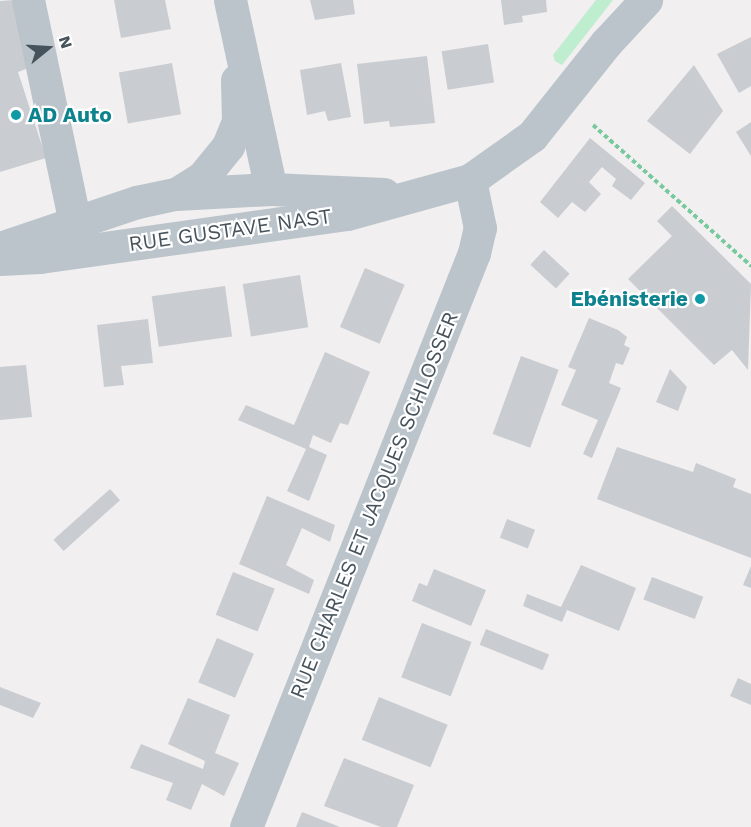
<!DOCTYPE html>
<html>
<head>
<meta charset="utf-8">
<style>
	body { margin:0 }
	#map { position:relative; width:751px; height:827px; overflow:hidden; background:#f1efef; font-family:"Work Sans",sans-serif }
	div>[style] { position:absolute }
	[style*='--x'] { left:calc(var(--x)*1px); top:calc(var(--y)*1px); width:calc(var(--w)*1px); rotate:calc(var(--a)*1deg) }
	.green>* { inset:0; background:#bfedcf }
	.building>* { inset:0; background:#c9ccd1; transform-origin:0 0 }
	.path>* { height:4px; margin-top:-2px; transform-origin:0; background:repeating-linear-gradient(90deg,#78ca9e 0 4.5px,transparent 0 7.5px) }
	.minor>* { height:33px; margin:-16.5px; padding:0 16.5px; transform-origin:16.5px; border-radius:16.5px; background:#bbc4cb }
	.dots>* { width:16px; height:16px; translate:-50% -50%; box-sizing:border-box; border:3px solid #fff; border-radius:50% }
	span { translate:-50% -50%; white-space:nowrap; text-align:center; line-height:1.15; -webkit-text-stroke:4.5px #fff; paint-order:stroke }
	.culture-label { font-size:21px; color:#0d838f; font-weight:700 }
	.left { translate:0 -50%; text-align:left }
	.right { translate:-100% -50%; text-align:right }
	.street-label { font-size:21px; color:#47535c }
	.north { position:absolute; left:18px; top:18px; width:60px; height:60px; -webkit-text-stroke:4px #fff; paint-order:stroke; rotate:72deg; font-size:16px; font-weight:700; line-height:24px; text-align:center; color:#47535c }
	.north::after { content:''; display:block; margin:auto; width:21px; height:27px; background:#47535c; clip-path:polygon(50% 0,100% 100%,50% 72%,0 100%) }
</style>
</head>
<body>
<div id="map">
	<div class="green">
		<i style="clip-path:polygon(596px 0,613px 0,562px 65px,555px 61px,553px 55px)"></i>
	</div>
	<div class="building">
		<i style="clip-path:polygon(14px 0,34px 66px,18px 72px,46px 158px,0 172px,0 1px)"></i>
		<i style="clip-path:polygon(114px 0,165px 0,171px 29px,121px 38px)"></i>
		<i style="clip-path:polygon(310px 0,353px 0,355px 14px,315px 20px)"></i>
		<i style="clip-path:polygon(501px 0,546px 0,547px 12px,522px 16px,523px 22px,504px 25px)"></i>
		<i style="clip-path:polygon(751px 37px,751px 86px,739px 93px,717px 54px)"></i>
		<i style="left:488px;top:44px;width:39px;height:47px;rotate:81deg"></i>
		<i style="clip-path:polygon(427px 56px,435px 123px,390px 127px,389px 121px,364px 124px,357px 64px)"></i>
		<i style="left:172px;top:63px;width:52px;height:54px;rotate:80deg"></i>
		<i style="clip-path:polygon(341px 63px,351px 117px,328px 121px,325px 111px,307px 115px,300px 70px)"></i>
		<i style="clip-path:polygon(694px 65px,723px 111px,690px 154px,647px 121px)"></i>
		<i style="clip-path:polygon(751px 122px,751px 156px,736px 132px)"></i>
		<i style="clip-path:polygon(590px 138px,645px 183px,631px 200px,612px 186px,616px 179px,602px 167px,589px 182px,601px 194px,585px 212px,572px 202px,558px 218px,540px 202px)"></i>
		<i style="clip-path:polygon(672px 206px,751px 284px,748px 370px,732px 350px,714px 365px,628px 279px,672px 236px,657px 221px)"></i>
		<i style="left:544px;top:250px;width:35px;height:20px;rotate:43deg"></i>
		<i style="left:365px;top:268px;width:43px;height:64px;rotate:23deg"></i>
		<i style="left:300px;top:275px;width:53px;height:58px;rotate:81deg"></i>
		<i style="left:225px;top:286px;width:51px;height:74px;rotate:82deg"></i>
		<i style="clip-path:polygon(589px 318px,618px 330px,627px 337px,624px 345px,630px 348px,623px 365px,616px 363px,609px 383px,621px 388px,592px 458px,583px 454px,598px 420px,561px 405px,576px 370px,568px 367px)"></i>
		<i style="clip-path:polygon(148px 319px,153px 363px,121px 366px,124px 385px,104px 387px,97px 325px)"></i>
		<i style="clip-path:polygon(325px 352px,370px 372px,348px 425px,340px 423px,331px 443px,313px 435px,309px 447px,327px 455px,309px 501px,287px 491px,306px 449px,238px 420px,246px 405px,294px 425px)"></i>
		<i style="left:521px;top:356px;width:40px;height:83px;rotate:20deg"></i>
		<i style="clip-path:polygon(26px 365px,32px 417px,0 420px,0 367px)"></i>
		<i style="clip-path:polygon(670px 369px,687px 387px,678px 411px,656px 402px)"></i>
		<i style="clip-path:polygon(617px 447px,693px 472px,696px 463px,736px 479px,733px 487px,751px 494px,751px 558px,597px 499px)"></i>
		<i style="left:110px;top:489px;width:15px;height:76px;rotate:48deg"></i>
		<i style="clip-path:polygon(267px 496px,335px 525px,330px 542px,302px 528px,286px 565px,314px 580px,309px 594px,239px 564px)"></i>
		<i style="left:507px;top:519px;width:30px;height:20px;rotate:21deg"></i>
		<i style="clip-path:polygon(581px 565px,636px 588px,619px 631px,567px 610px,562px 622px,523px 606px,527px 594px,561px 607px)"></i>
		<i style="clip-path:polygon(751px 566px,751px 588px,743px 585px)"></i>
		<i style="clip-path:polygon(434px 569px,486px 590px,471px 626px,412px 601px,419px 583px,427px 586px)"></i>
		<i style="left:233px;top:572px;width:45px;height:46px;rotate:22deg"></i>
		<i style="left:652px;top:577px;width:55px;height:24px;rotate:21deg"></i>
		<i style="left:422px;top:623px;width:53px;height:58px;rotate:21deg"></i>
		<i style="left:486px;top:629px;width:68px;height:17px;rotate:22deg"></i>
		<i style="left:217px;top:638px;width:40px;height:48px;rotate:23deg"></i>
		<i style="clip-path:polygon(738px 678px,751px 684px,751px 705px,730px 696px)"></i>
		<i style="clip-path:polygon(0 687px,41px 703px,33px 718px,0 705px)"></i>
		<i style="left:379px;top:697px;width:74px;height:46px;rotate:22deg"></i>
		<i style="clip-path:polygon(188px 698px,230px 715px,215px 753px,239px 763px,224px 796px,202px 784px,191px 810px,166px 800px,173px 783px,130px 768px,141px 744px,203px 769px,205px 761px,168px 744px)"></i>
		<i style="clip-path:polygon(344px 758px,414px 785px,397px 827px,381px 827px,324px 806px)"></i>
		<i style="clip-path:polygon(302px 812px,340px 827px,296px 827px)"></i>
	</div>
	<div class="path">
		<i style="--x:593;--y:125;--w:212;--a:41.7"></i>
	</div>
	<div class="minor">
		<i style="--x:28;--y:0;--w:228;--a:78.1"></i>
		<i style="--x:230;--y:0;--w:193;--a:77.8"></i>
		<i style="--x:176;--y:194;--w:31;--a:-32"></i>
		<i style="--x:202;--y:178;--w:41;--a:-50.9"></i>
		<i style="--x:228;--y:146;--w:27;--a:-68"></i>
		<i style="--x:238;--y:121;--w:41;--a:-91.4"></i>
		<i style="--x:0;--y:248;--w:145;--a:-18.6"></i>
		<i style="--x:137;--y:202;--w:40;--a:-12"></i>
		<i style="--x:176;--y:194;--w:95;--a:-3"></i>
		<i style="--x:271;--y:189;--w:113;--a:2.5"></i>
		<i style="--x:0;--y:259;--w:40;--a:-2.9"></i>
		<i style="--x:40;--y:257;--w:310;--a:-8"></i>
		<i style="--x:347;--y:214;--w:128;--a:-15.5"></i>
		<i style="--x:470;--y:180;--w:76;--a:-35.4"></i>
		<i style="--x:532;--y:136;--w:119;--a:-51.5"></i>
		<i style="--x:606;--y:43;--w:59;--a:-47.1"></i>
		<i style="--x:246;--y:827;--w:618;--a:-68.34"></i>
		<i style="--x:474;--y:253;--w:26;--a:-77"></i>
		<i style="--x:480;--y:228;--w:49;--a:-101.8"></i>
	</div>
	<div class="dots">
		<i style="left:16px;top:115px;background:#0f9aa8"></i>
		<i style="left:700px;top:299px;background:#0f9aa8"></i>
	</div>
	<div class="culture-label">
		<span class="left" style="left:28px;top:115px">AD Auto</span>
		<span class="right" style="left:688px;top:299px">Ebénisterie</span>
	</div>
	<div class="street-label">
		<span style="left:230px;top:230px;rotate:-8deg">RUE GUSTAVE NAST</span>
		<span style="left:374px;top:505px;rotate:-68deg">RUE CHARLES ET JACQUES SCHLOSSER</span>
	</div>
	<div class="north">N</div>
</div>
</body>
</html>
